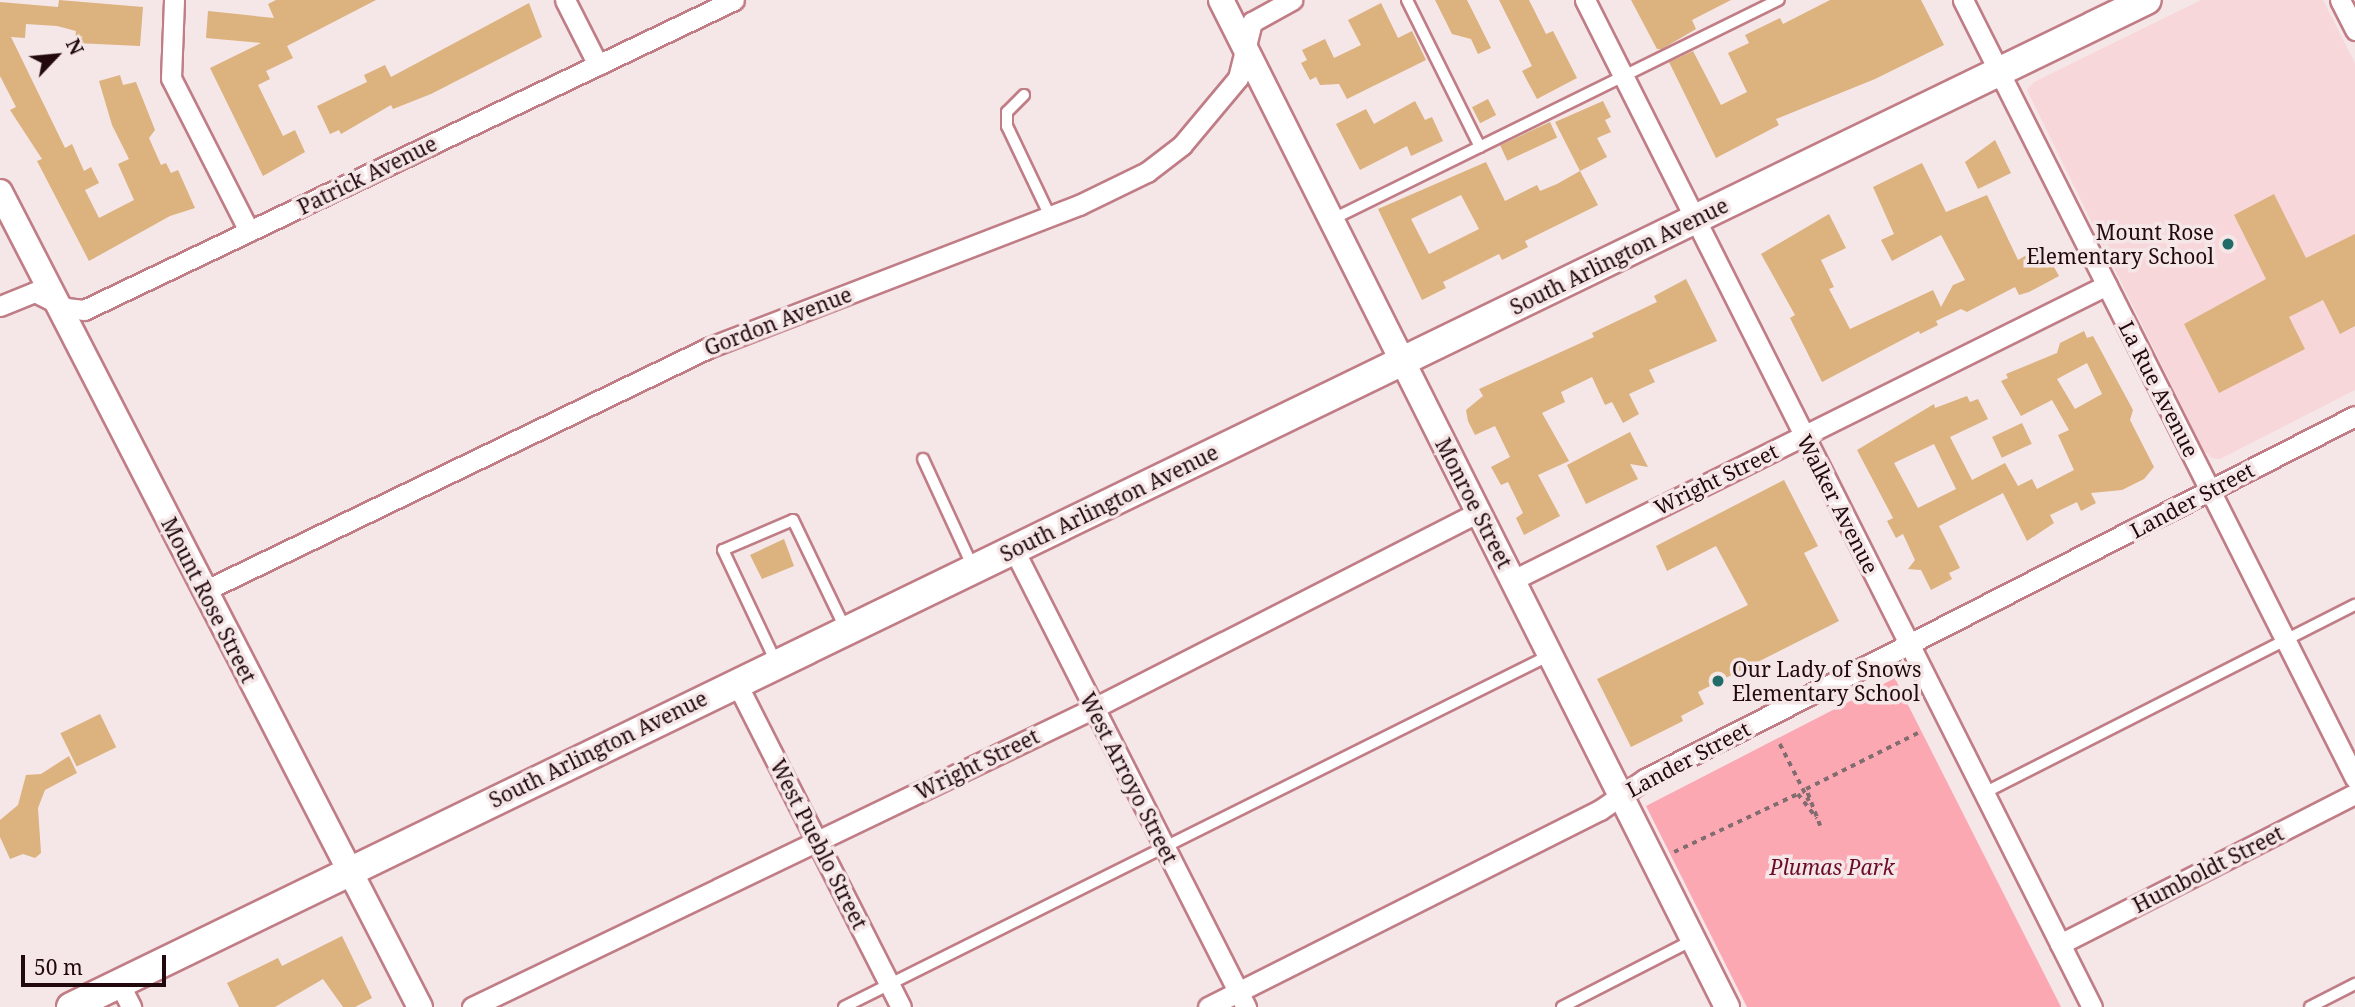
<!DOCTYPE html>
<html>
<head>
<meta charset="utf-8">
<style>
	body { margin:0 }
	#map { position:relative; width:2355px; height:1007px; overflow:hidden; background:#f5e6e7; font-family:"Noto Serif",serif }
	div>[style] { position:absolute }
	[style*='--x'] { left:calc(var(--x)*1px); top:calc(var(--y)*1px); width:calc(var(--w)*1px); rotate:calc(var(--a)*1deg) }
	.built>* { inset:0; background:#f8d7da }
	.green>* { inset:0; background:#fba8b3 }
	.building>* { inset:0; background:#dcb27e; transform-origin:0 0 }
	.path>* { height:3.5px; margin-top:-1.75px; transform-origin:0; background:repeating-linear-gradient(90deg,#816d6f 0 5px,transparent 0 10px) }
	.roads { filter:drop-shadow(2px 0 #c07d86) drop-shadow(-2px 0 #c07d86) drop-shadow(0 2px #c07d86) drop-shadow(0 -2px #c07d86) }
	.service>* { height:10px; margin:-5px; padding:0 5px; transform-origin:5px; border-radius:5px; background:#fff }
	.minor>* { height:19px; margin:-9.5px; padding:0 9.5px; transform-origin:9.5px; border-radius:9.5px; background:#fff }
	.tertiary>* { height:24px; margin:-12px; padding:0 12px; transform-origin:12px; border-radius:12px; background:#fff }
	.secondary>* { height:28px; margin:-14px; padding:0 14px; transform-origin:14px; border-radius:14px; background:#fff }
	.dots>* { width:19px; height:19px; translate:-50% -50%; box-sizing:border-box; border:4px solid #f5e6e7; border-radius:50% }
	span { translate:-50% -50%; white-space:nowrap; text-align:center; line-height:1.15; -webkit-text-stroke:7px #f5e6e7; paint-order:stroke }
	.street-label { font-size:21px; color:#21090d }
	.poi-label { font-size:21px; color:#21090d }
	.right { translate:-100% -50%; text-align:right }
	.left { translate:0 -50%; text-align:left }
	.park-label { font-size:21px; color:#6c0b28; font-style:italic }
	.north { position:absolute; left:21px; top:21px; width:70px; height:70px; -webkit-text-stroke:5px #f5e6e7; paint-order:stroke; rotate:64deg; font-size:19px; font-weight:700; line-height:28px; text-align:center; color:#21090d }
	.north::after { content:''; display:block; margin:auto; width:24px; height:32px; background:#21090d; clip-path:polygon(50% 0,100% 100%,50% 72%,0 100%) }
	.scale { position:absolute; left:21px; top:955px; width:145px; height:32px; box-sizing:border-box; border:4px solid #21090d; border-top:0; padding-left:9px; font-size:21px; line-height:24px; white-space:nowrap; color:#21090d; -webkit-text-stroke:5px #f5e6e7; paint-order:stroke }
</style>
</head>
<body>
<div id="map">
	<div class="built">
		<i style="clip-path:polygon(2201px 0,2323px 0,2355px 63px,2355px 390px,2220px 459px,2212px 458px,2204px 451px,2027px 90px,2034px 82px)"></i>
	</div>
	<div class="green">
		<i style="clip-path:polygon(1895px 678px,1901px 691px,2061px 1007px,1747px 1007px,1646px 806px)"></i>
	</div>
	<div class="building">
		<i style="clip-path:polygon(59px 0,143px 7px,140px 46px,75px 43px,76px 31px,57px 26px,26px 24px,25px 38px,11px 37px,65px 148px,72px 144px,84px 171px,91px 167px,99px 183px,85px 190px,99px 218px,134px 200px,118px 164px,129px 159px,112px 125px,99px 81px,120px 75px,123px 85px,136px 82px,155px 130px,149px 138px,161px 165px,166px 163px,171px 173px,178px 170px,195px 208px,170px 216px,89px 261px,37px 161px,42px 159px,10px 110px,16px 107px,0 76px,0 2px,58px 7px)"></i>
		<i style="clip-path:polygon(276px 0,376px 0,287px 46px,293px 58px,266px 71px,270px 79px,258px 85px,283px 136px,295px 130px,305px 152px,263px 176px,210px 68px,261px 43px,206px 38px,208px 11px,274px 18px,268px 4px)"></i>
		<i style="clip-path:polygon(1435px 0,1467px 0,1491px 48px,1478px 54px,1471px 39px,1452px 34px)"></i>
		<i style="clip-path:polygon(1499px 0,1529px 0,1546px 34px,1553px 31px,1577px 78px,1537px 99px,1522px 71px,1532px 66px)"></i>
		<i style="clip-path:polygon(1631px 0,1731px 0,1692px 20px,1696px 29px,1662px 49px,1657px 49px)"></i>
		<i style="clip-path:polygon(1830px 0,1921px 0,1944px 45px,1875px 79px,1776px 119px,1779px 125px,1716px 158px,1669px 62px,1693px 51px,1721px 105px,1747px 92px,1728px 53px,1749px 43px,1745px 35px,1780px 18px,1783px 24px)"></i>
		<i style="clip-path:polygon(529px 3px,542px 37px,431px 94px,393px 109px,391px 105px,341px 134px,339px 130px,330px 134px,317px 106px,367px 82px,364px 75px,385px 65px,391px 77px)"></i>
		<i style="clip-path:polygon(1381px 3px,1398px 38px,1412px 31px,1426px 60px,1347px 99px,1339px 84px,1320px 85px,1316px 77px,1310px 80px,1301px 63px,1307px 60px,1302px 50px,1325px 39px,1334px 58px,1361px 45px,1348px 20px)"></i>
		<i style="left:1488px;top:99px;width:18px;height:18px;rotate:63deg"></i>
		<i style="clip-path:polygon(1415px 101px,1425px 120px,1432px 117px,1443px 141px,1411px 156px,1407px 146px,1360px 170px,1336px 124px,1366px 109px,1374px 124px)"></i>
		<i style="clip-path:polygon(evenodd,1603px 101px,1611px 117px,1605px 120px,1611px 132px,1597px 138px,1607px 157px,1580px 171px,1598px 205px,1525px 241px,1528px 247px,1502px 260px,1499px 254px,1443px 282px,1446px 288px,1422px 300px,1378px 209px,1486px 162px,1505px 201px,1537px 185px,1540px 191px,1557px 184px,1580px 171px,1555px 122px,1603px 101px,1461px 195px,1479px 229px,1429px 254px,1411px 219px,1461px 195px)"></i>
		<i style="left:1550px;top:122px;width:17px;height:55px;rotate:65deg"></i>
		<i style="clip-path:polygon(1995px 140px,2011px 173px,1978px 189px,1965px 162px)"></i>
		<i style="clip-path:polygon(1922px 163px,1946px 212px,1987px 195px,2018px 260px,2042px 246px,2059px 276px,2029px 292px,2019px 295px,2015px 287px,1967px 312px,1961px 309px,1936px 321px,1938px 325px,1920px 334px,1919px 331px,1822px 382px,1790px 318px,1795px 315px,1761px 254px,1829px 214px,1846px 248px,1821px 260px,1834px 287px,1829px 289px,1850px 329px,1933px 290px,1941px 307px,1953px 285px,1965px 280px,1941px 235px,1892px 261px,1881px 240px,1894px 234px,1873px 187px)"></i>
		<i style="clip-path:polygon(2274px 194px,2306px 258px,2355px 234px,2355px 326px,2340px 334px,2323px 300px,2289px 317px,2305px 349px,2219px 393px,2184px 324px,2266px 279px,2234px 215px)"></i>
		<i style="clip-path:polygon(1686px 279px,1717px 341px,1649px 370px,1655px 382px,1629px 394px,1639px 414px,1623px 423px,1612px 402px,1605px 405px,1592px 377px,1561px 392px,1565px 402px,1542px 413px,1569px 461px,1538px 475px,1560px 516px,1524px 535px,1516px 518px,1523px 513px,1508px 482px,1501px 485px,1491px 467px,1510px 457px,1495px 426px,1475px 435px,1468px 421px,1466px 410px,1483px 396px,1479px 389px,1594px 337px,1592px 333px,1657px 302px,1654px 296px)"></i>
		<i style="clip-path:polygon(evenodd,2084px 331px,2087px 338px,2093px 336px,2133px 410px,2130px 420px,2154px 467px,2144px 479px,2122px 490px,2091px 493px,2096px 503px,2081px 511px,2077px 502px,2050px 515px,2054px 523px,2027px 541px,2003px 493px,1939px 526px,1960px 568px,1949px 573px,1952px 579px,1931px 590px,1921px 570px,1908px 569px,1915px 560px,1903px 534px,1896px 538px,1887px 521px,1893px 518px,1857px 450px,1934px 404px,1935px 408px,1967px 396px,1970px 402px,1978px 399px,1988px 419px,1950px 437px,1972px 480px,2005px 463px,2018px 486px,2032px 479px,2037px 489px,2074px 470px,2058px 435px,2069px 430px,2052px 400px,2021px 416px,2001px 381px,2008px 378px,2006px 374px,2057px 353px,2060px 343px,2084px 331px,2087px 363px,2102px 394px,2075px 409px,2057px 379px,2087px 363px,2084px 331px,1934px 444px,1956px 489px,1918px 508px,1894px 463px,1934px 444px)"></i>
		<i style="left:2022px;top:423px;width:23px;height:33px;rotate:65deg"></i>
		<i style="clip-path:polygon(1630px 432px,1648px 467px,1630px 464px,1638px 479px,1586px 504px,1567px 465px)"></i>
		<i style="clip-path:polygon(1784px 480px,1818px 546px,1804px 553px,1839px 621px,1698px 692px,1704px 704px,1681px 716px,1683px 721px,1631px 747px,1597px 679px,1748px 605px,1716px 546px,1667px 571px,1656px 546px)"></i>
		<i style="clip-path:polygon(784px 539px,794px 566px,762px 579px,750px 555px)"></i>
		<i style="left:100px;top:714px;width:37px;height:44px;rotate:64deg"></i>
		<i style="clip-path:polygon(69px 756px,77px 773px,45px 790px,38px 808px,41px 853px,35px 858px,23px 854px,10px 859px,0 837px,0 820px,18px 805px,26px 775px,41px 774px)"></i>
		<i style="clip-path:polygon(342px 936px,372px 998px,355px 1007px,343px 1007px,323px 979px,275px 1007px,239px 1007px,227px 983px,278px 958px,282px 966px)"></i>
	</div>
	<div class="path">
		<i style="--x:1780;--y:744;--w:64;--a:63"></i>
		<i style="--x:1820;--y:826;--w:40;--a:-111"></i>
		<i style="--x:1806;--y:789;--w:125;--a:-26.6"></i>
		<i style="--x:1674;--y:852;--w:137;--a:-25.1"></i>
		<i style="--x:1798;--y:794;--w:31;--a:52"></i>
	</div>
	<div class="roads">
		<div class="service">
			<i style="--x:1407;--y:0;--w:164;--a:63.6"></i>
			<i style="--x:1024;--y:95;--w:24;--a:135"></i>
			<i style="--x:1007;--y:112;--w:14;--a:90"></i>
			<i style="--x:1007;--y:126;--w:100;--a:64.5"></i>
			<i style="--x:1331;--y:220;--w:499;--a:-26.2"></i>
			<i style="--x:923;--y:459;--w:119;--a:65.2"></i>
			<i style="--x:776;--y:662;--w:124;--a:-115.3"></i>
			<i style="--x:723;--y:550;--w:76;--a:-23.2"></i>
			<i style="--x:793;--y:520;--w:120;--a:64.3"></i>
			<i style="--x:1984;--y:793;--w:416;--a:-26.9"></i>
			<i style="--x:844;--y:1007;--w:789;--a:-26.5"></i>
			<i style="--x:1562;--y:1007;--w:147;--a:-27.1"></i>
			<i style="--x:2310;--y:1007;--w:51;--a:-27.1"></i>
		</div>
		<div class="minor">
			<i style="--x:174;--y:0;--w:78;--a:92.2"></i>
			<i style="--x:171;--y:78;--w:172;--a:63"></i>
			<i style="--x:565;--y:0;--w:73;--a:63.1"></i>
			<i style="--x:1585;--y:0;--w:1127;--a:63.28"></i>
			<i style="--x:1963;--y:0;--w:871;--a:63.26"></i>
			<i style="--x:2340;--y:0;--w:34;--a:63"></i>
			<i style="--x:0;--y:306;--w:38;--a:-22"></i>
			<i style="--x:35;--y:292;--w:35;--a:27"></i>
			<i style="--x:66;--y:308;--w:18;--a:6"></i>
			<i style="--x:84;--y:310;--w:720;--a:-25.5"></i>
			<i style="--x:1013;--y:548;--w:515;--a:63.09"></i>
			<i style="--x:1513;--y:580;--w:663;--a:-26.41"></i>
			<i style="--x:204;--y:591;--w:560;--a:-25.74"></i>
			<i style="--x:708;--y:348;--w:398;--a:-21.1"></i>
			<i style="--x:1079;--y:205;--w:76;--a:-25.9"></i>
			<i style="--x:1147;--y:172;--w:44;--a:-37.6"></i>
			<i style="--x:1182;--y:145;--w:87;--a:-50.1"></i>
			<i style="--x:1238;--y:78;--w:58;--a:-76"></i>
			<i style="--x:1252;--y:22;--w:46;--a:-28.8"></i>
			<i style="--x:736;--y:682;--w:364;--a:63.1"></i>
			<i style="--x:2060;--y:944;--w:331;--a:-27"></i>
			<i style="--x:119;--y:983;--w:27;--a:63"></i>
			<i style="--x:472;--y:1007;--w:690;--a:-25.67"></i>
			<i style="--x:1094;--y:708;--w:431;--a:-27"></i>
			<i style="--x:1208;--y:1007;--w:439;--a:-26.7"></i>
			<i style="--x:1600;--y:810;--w:55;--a:-34.6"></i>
			<i style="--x:1645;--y:779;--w:797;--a:-27.08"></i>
		</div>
		<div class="tertiary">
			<i style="--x:1221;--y:0;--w:1127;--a:63.32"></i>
			<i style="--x:0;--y:192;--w:917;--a:62.74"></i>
		</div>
		<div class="secondary">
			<i style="--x:71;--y:1007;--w:2307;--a:-25.88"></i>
		</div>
	</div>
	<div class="dots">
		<i style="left:2228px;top:244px;background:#216c69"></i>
		<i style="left:1718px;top:681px;background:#216c69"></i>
	</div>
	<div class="street-label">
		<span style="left:367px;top:175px;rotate:-26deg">Patrick Avenue</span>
		<span style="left:1619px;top:256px;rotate:-26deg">South Arlington Avenue</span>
		<span style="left:778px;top:321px;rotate:-21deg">Gordon Avenue</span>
		<span style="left:2159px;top:389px;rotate:63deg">La Rue Avenue</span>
		<span style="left:1716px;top:479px;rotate:-26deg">Wright Street</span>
		<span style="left:2192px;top:500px;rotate:-28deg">Lander Street</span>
		<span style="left:1109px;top:503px;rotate:-26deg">South Arlington Avenue</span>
		<span style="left:1474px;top:503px;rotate:63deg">Monroe Street</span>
		<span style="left:1838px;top:504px;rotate:63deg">Walker Avenue</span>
		<span style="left:209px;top:600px;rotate:63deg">Mount Rose Street</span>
		<span style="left:598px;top:749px;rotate:-26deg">South Arlington Avenue</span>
		<span style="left:1688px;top:759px;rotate:-28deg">Lander Street</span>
		<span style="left:977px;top:764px;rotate:-26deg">Wright Street</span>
		<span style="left:1129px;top:778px;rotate:63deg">West Arroyo Street</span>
		<span style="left:819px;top:844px;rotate:63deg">West Pueblo Street</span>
		<span style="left:2208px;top:869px;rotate:-27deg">Humboldt Street</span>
	</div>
	<div class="poi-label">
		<span class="right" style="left:2214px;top:244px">Mount Rose<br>Elementary School</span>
		<span class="left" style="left:1732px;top:681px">Our Lady of Snows<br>Elementary School</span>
	</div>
	<div class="park-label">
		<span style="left:1832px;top:867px">Plumas Park</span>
	</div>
	<div class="north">N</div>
	<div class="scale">50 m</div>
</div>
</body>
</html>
